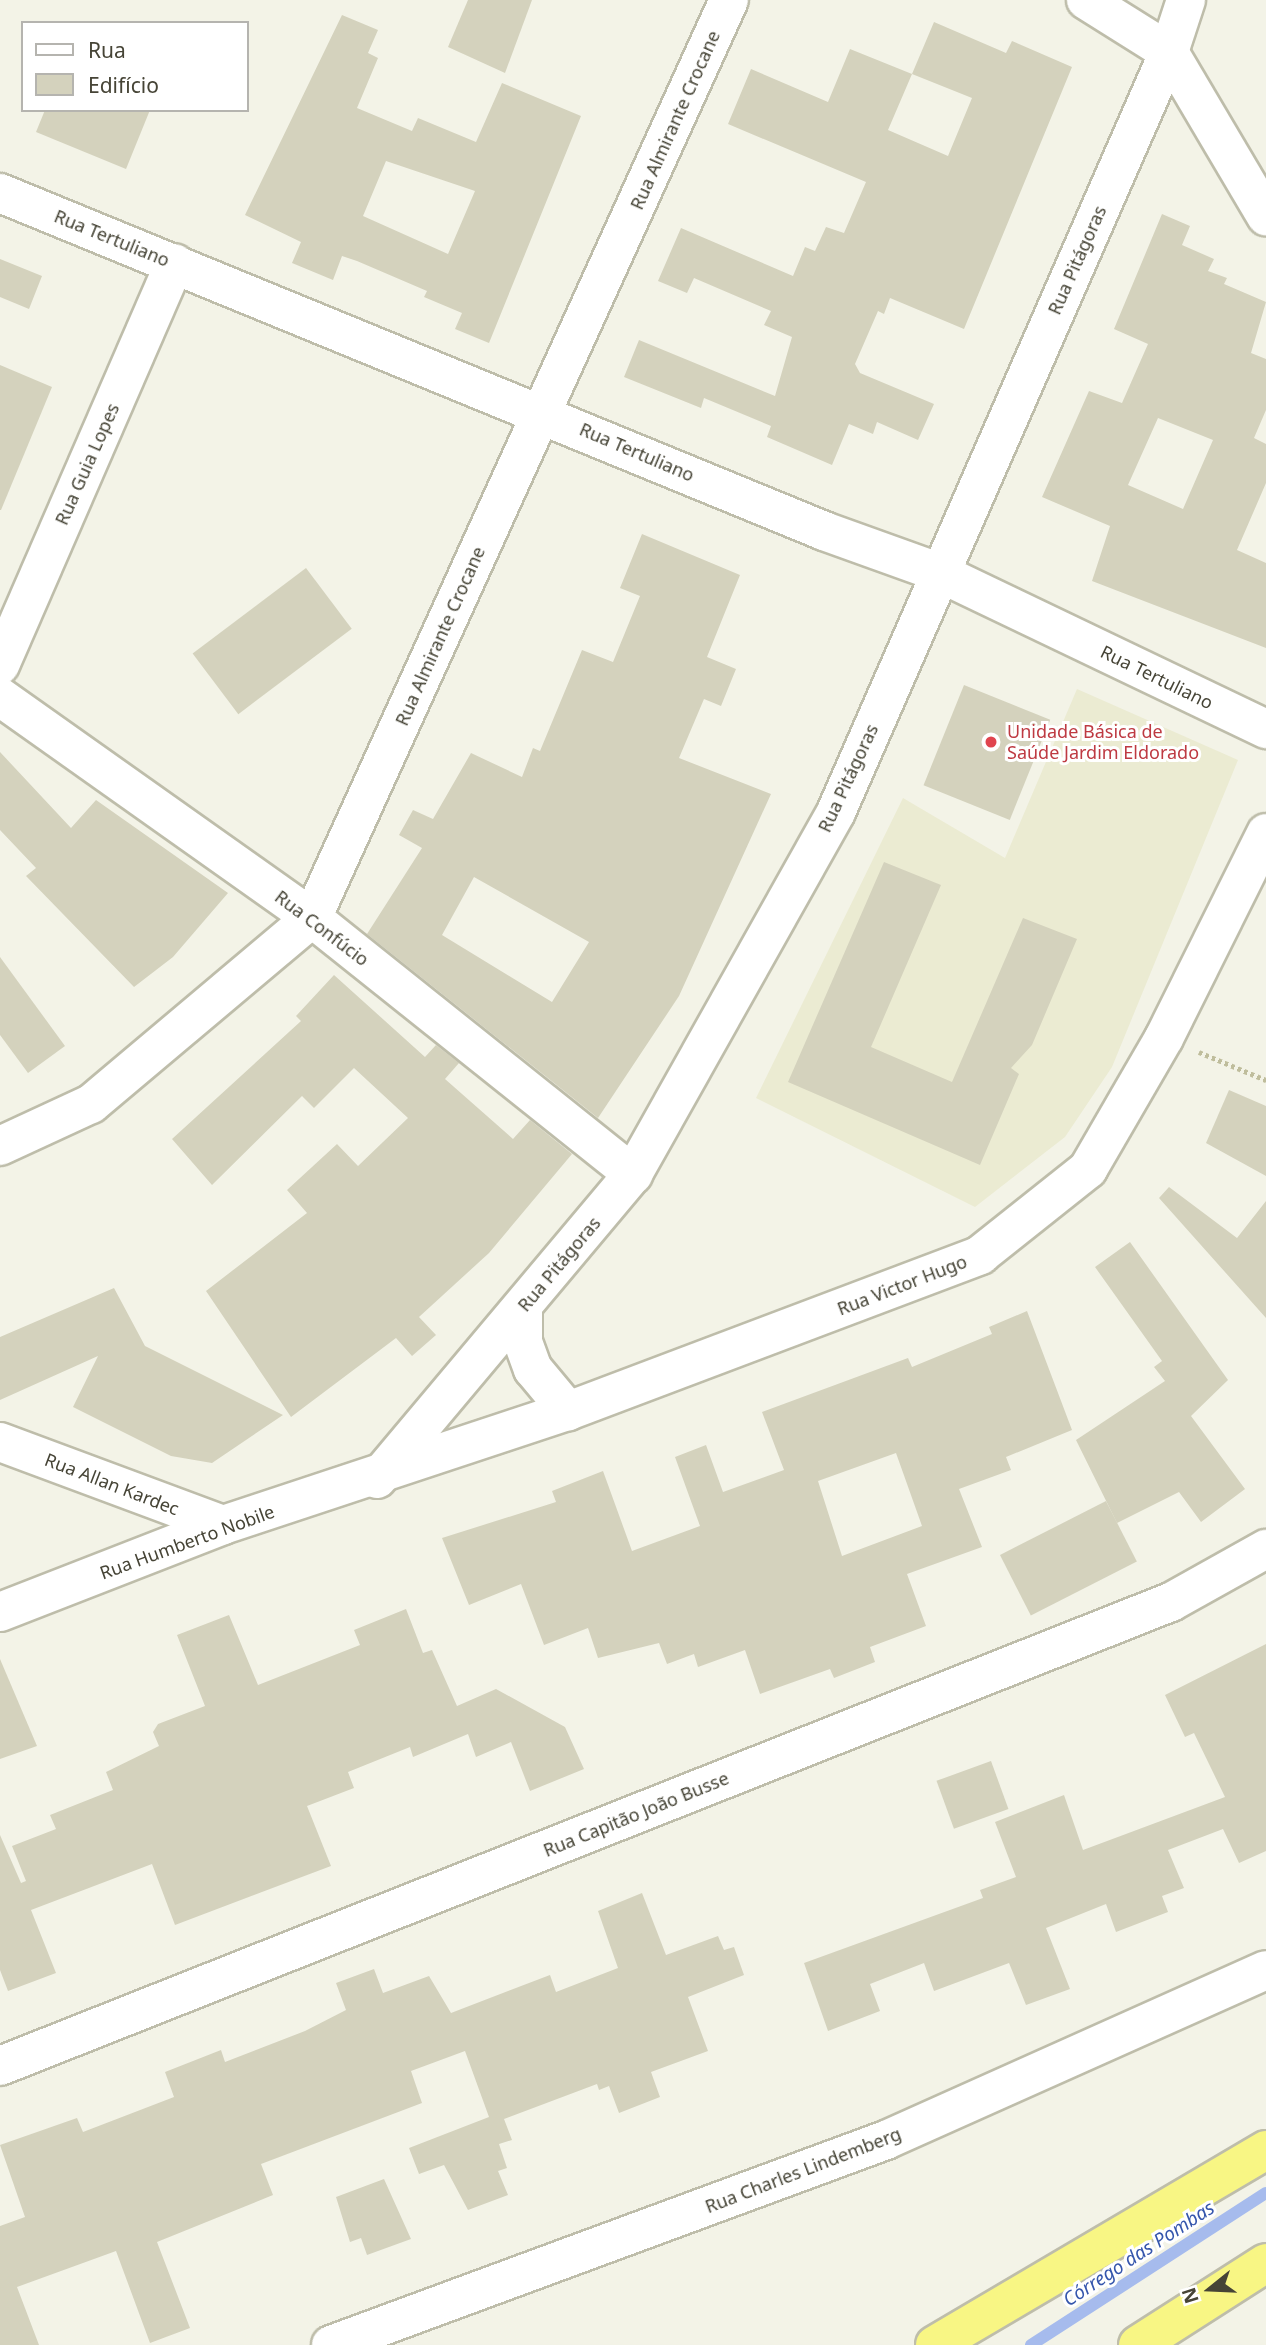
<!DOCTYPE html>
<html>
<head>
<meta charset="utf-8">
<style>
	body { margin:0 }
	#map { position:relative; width:1266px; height:2345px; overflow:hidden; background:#f3f3e7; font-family:"Noto Sans",sans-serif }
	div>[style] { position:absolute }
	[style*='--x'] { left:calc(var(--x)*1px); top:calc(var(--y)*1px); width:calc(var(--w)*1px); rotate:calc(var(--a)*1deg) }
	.education>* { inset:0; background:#ebebd2 }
	.stream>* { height:12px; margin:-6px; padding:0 6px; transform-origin:6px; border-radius:6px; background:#a6bbed }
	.building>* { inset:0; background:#d4d2bd; transform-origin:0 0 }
	.path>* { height:4.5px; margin-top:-2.25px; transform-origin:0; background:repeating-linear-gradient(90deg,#bfbd9c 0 3.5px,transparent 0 7px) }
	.roads { filter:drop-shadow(2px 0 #bebdaa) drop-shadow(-2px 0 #bebdaa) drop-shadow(0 2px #bebdaa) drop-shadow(0 -2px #bebdaa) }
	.minor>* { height:38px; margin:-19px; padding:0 19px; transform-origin:19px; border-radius:19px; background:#fff }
	.tertiary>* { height:38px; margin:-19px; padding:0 19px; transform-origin:19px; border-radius:19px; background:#fff }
	.trunk>* { height:38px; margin:-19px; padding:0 19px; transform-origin:19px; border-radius:19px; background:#f8f684 }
	.dots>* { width:19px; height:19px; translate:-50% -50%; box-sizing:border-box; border:4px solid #fff; border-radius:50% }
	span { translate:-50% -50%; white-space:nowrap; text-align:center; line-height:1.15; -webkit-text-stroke:6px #fff; paint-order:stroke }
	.street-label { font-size:18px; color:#464436 }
	.health-label { font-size:18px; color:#be3a42 }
	.left { translate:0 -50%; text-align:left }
	.water-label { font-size:19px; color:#3556ac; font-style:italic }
	.legend { position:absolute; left:21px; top:21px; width:228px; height:91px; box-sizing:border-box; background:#fff; border:2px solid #b5b4af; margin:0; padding:9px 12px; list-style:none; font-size:21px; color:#464436 }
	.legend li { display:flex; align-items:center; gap:14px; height:35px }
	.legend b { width:35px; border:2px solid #b5b4af }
	.north { position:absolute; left:1175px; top:2254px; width:70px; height:70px; -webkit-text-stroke:5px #fff; paint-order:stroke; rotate:252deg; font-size:19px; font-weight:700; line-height:28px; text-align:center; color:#464436 }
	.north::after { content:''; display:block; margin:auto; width:24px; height:32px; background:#464436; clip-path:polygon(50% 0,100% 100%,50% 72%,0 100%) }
</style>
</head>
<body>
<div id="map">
	<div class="education">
		<i style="clip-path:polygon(1077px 689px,1238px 760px,1112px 1067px,1065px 1137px,975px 1207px,756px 1098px,903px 798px,1005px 858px)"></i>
	</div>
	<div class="stream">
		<i style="--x:1031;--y:2345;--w:280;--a:-32.9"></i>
	</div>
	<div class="building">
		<i style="clip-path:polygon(468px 0,532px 0,505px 73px,448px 47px)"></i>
		<i style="clip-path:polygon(evenodd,342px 15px,378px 30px,368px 53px,378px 58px,357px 108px,412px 131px,418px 118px,476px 142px,502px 83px,581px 116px,489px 343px,455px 329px,462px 313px,424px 297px,427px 291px,357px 261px,342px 256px,333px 280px,292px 263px,301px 242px,245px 215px,342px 15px,386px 161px,475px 191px,448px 254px,363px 216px,386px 161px)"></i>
		<i style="clip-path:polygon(evenodd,934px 22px,1006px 53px,1012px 41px,1072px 67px,964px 329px,890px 298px,884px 314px,878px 311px,855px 364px,860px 373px,934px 404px,918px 440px,877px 422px,873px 434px,849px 424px,832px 465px,767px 437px,771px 426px,704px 398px,701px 408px,624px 377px,639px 340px,775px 396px,792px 337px,764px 325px,771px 311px,694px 278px,687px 293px,658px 281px,681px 228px,793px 276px,805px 247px,815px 251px,826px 227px,844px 233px,866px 182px,728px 124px,751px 69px,828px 102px,850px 49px,912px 74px,934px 22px,912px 74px,972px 98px,948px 156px,888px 130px,912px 74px)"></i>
		<i style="clip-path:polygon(45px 110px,150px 110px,126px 169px,36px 132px)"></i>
		<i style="clip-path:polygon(evenodd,1162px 214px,1190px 226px,1182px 245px,1214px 259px,1208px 271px,1227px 278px,1224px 284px,1266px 302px,1251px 353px,1266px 359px,1266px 410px,1254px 438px,1266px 444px,1266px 483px,1237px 550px,1266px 563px,1266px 648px,1092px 581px,1110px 526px,1042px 497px,1089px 391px,1122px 403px,1148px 344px,1114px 329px,1162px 214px,1158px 418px,1213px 440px,1183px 509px,1128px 485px,1158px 418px)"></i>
		<i style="clip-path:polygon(0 259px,42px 276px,29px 309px,0 297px)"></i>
		<i style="clip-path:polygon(0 365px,52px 387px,1px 510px,0 510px)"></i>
		<i style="clip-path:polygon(evenodd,642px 534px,740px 575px,707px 657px,736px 669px,721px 706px,704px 699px,679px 758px,771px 794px,679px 996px,598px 1118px,367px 934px,422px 848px,399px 835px,413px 810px,433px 819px,471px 753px,522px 777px,533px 748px,540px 751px,582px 650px,613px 662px,640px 596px,620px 588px,642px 534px,474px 877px,589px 942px,552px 1002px,442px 935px,474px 877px)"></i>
		<i style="left:306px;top:568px;width:76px;height:142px;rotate:53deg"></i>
		<i style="left:964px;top:685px;width:93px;height:108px;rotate:22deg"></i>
		<i style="clip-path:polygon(0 752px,71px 828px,96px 800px,228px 893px,173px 957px,134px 987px,26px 876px,36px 868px,0 830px)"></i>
		<i style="clip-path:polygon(884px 862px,941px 885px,871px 1047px,952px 1082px,1023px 918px,1077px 939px,1032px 1045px,1011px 1068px,1019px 1074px,980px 1165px,788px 1082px)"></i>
		<i style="clip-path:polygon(0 957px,65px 1046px,28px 1073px,0 1035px)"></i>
		<i style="clip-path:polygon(334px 975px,425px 1057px,436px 1045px,459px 1063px,445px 1079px,513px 1139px,530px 1120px,572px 1154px,489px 1253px,419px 1317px,436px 1335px,412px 1356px,396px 1338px,291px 1417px,206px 1291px,307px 1213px,287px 1190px,337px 1144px,358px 1166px,408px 1118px,354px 1068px,314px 1108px,302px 1096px,212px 1185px,172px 1139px,301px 1021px,296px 1016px)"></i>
		<i style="clip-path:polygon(1229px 1090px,1266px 1106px,1266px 1176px,1206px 1143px)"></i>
		<i style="clip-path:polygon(1169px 1187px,1237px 1238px,1266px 1201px,1266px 1318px,1159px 1198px)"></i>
		<i style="clip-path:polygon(1130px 1242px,1228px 1380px,1191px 1416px,1245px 1489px,1201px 1522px,1179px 1492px,1117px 1523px,1076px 1440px,1165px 1381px,1154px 1367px,1162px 1361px,1095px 1267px)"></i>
		<i style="clip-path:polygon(114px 1288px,145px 1346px,283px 1415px,212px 1463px,171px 1456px,73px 1407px,98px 1356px,0 1400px,0 1337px)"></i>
		<i style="clip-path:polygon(evenodd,1027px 1311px,1072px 1430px,1006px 1457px,1011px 1470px,959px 1489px,982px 1547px,907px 1574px,926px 1626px,870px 1647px,875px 1662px,834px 1678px,830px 1669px,760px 1694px,745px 1650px,698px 1667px,694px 1654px,667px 1664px,659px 1643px,598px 1658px,588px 1628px,544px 1645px,521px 1584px,469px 1605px,442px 1538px,556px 1502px,552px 1491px,603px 1471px,632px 1551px,700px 1526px,675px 1457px,706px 1445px,723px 1492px,784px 1470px,762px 1412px,908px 1358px,912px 1367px,992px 1334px,989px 1327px,1027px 1311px,896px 1453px,922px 1526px,842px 1556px,818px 1481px,896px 1453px)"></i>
		<i style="left:1106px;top:1501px;width:68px;height:119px;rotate:63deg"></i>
		<i style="clip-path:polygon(406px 1609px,423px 1653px,432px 1650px,457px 1706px,496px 1689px,565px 1727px,584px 1769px,530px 1791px,511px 1742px,476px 1757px,468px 1734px,413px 1757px,410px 1747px,348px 1772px,354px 1788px,307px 1806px,331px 1866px,175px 1925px,152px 1864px,31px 1910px,56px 1973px,8px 1991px,0 1970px,0 1835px,21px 1883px,26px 1881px,12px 1846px,56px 1829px,50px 1815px,113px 1790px,106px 1772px,159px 1746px,153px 1732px,158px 1724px,205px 1706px,177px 1635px,229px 1615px,258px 1685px,360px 1645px,354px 1630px)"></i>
		<i style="clip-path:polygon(1266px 1644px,1266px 1851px,1239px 1863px,1223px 1829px,1168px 1850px,1184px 1888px,1162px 1896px,1168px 1912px,1116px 1932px,1106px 1904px,1046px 1928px,1070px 1989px,1026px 2005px,1009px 1963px,934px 1991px,924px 1963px,870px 1984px,880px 2011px,828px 2031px,804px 1963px,983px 1898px,980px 1890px,1016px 1877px,995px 1822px,1064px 1795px,1083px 1850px,1225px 1797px,1194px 1733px,1185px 1737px,1165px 1695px)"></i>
		<i style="clip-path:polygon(0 1659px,37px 1746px,0 1759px)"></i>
		<i style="left:991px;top:1761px;width:51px;height:58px;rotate:70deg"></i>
		<i style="clip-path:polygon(642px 1893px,666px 1955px,718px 1936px,724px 1950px,734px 1947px,744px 1975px,688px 1997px,708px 2051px,651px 2072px,660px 2097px,619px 2113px,609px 2086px,599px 2090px,597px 2084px,504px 2119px,512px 2140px,499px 2144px,507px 2168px,498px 2171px,508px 2195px,468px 2210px,444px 2165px,419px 2174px,409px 2148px,489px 2117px,465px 2051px,411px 2071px,422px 2103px,261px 2164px,273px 2195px,157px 2242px,190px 2328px,150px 2343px,116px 2251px,17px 2287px,39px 2345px,0 2345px,0 2226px,25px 2217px,0 2145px,77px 2118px,83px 2132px,174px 2097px,165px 2072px,221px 2050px,225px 2062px,305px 2031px,346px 2010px,336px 1983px,374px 1969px,383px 1993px,429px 1976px,451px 2013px,550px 1975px,556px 1992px,618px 1968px,598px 1911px)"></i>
		<i style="clip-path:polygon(384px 2179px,411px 2239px,367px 2255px,361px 2238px,350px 2242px,336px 2197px)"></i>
	</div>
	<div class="path">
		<i style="--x:1199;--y:1052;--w:73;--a:22.7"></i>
	</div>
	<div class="roads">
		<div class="minor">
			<i style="--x:1086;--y:0;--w:98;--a:32.1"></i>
			<i style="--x:1169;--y:52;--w:191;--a:59.4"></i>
			<i style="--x:0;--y:193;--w:891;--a:22.3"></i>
			<i style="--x:824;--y:531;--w:121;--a:19.8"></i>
			<i style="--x:938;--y:572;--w:364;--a:25.6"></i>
			<i style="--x:0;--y:665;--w:438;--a:-66.5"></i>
			<i style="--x:0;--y:697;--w:382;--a:35.3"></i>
			<i style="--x:312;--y:918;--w:411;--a:38.6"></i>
			<i style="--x:0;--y:1146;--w:100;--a:-24.8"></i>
			<i style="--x:91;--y:1104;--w:289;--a:-40.1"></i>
			<i style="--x:312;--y:918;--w:1008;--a:-65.57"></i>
			<i style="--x:523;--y:1307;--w:35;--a:90"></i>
			<i style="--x:523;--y:1342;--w:29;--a:70"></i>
			<i style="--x:533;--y:1369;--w:55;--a:50.2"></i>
			<i style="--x:0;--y:1442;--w:238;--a:20.4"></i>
			<i style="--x:377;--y:1479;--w:398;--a:-50"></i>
			<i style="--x:633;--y:1174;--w:415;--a:-60.7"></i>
			<i style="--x:836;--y:812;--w:830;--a:-66.34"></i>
			<i style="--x:1169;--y:52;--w:55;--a:-71.9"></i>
			<i style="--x:0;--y:1612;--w:239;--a:-21.3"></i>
			<i style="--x:223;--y:1525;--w:363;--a:-18.3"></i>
			<i style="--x:568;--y:1411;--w:441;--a:-20.7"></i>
			<i style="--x:980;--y:1255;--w:138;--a:-38.5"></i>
			<i style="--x:1088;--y:1169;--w:151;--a:-59.9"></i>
			<i style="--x:1164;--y:1038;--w:229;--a:-63.5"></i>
			<i style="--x:0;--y:2066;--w:1260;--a:-21.62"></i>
			<i style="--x:1171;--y:1602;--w:109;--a:-29.2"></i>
		</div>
		<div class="tertiary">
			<i style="--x:331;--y:2345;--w:592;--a:-20.27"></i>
			<i style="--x:886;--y:2140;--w:416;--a:-24.1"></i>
		</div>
		<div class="trunk">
			<i style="--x:935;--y:2345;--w:384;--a:-30.5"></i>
			<i style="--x:1138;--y:2345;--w:152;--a:-32.6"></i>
		</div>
	</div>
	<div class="dots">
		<i style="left:991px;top:742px;background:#e0444e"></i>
	</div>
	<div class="street-label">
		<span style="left:675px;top:120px;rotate:-66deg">Rua Almirante Crocane</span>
		<span style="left:112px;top:238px;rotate:22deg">Rua Tertuliano</span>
		<span style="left:1077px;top:260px;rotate:-66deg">Rua Pitágoras</span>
		<span style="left:637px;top:452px;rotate:23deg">Rua Tertuliano</span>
		<span style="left:87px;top:464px;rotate:-66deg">Rua Guia Lopes</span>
		<span style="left:440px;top:636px;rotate:-66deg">Rua Almirante Crocane</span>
		<span style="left:1157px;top:677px;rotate:26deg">Rua Tertuliano</span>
		<span style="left:848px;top:778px;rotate:-65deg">Rua Pitágoras</span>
		<span style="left:322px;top:928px;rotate:37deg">Rua Confúcio</span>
		<span style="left:559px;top:1264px;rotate:-50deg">Rua Pitágoras</span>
		<span style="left:902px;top:1285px;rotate:-21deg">Rua Victor Hugo</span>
		<span style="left:112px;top:1484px;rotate:21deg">Rua Allan Kardec</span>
		<span style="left:187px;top:1542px;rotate:-20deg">Rua Humberto Nobile</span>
		<span style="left:636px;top:1814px;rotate:-22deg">Rua Capitão João Busse</span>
		<span style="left:803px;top:2170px;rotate:-21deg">Rua Charles Lindemberg</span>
	</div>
	<div class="health-label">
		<span class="left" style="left:1007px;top:742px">Unidade Básica de<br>Saúde Jardim Eldorado</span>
	</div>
	<div class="water-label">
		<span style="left:1139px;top:2254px;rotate:-33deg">Córrego das Pombas</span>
	</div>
	<ul class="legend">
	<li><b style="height:9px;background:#fff"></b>Rua</li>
	<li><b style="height:19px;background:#d4d2bd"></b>Edifício</li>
	</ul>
	<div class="north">N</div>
</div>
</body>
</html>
